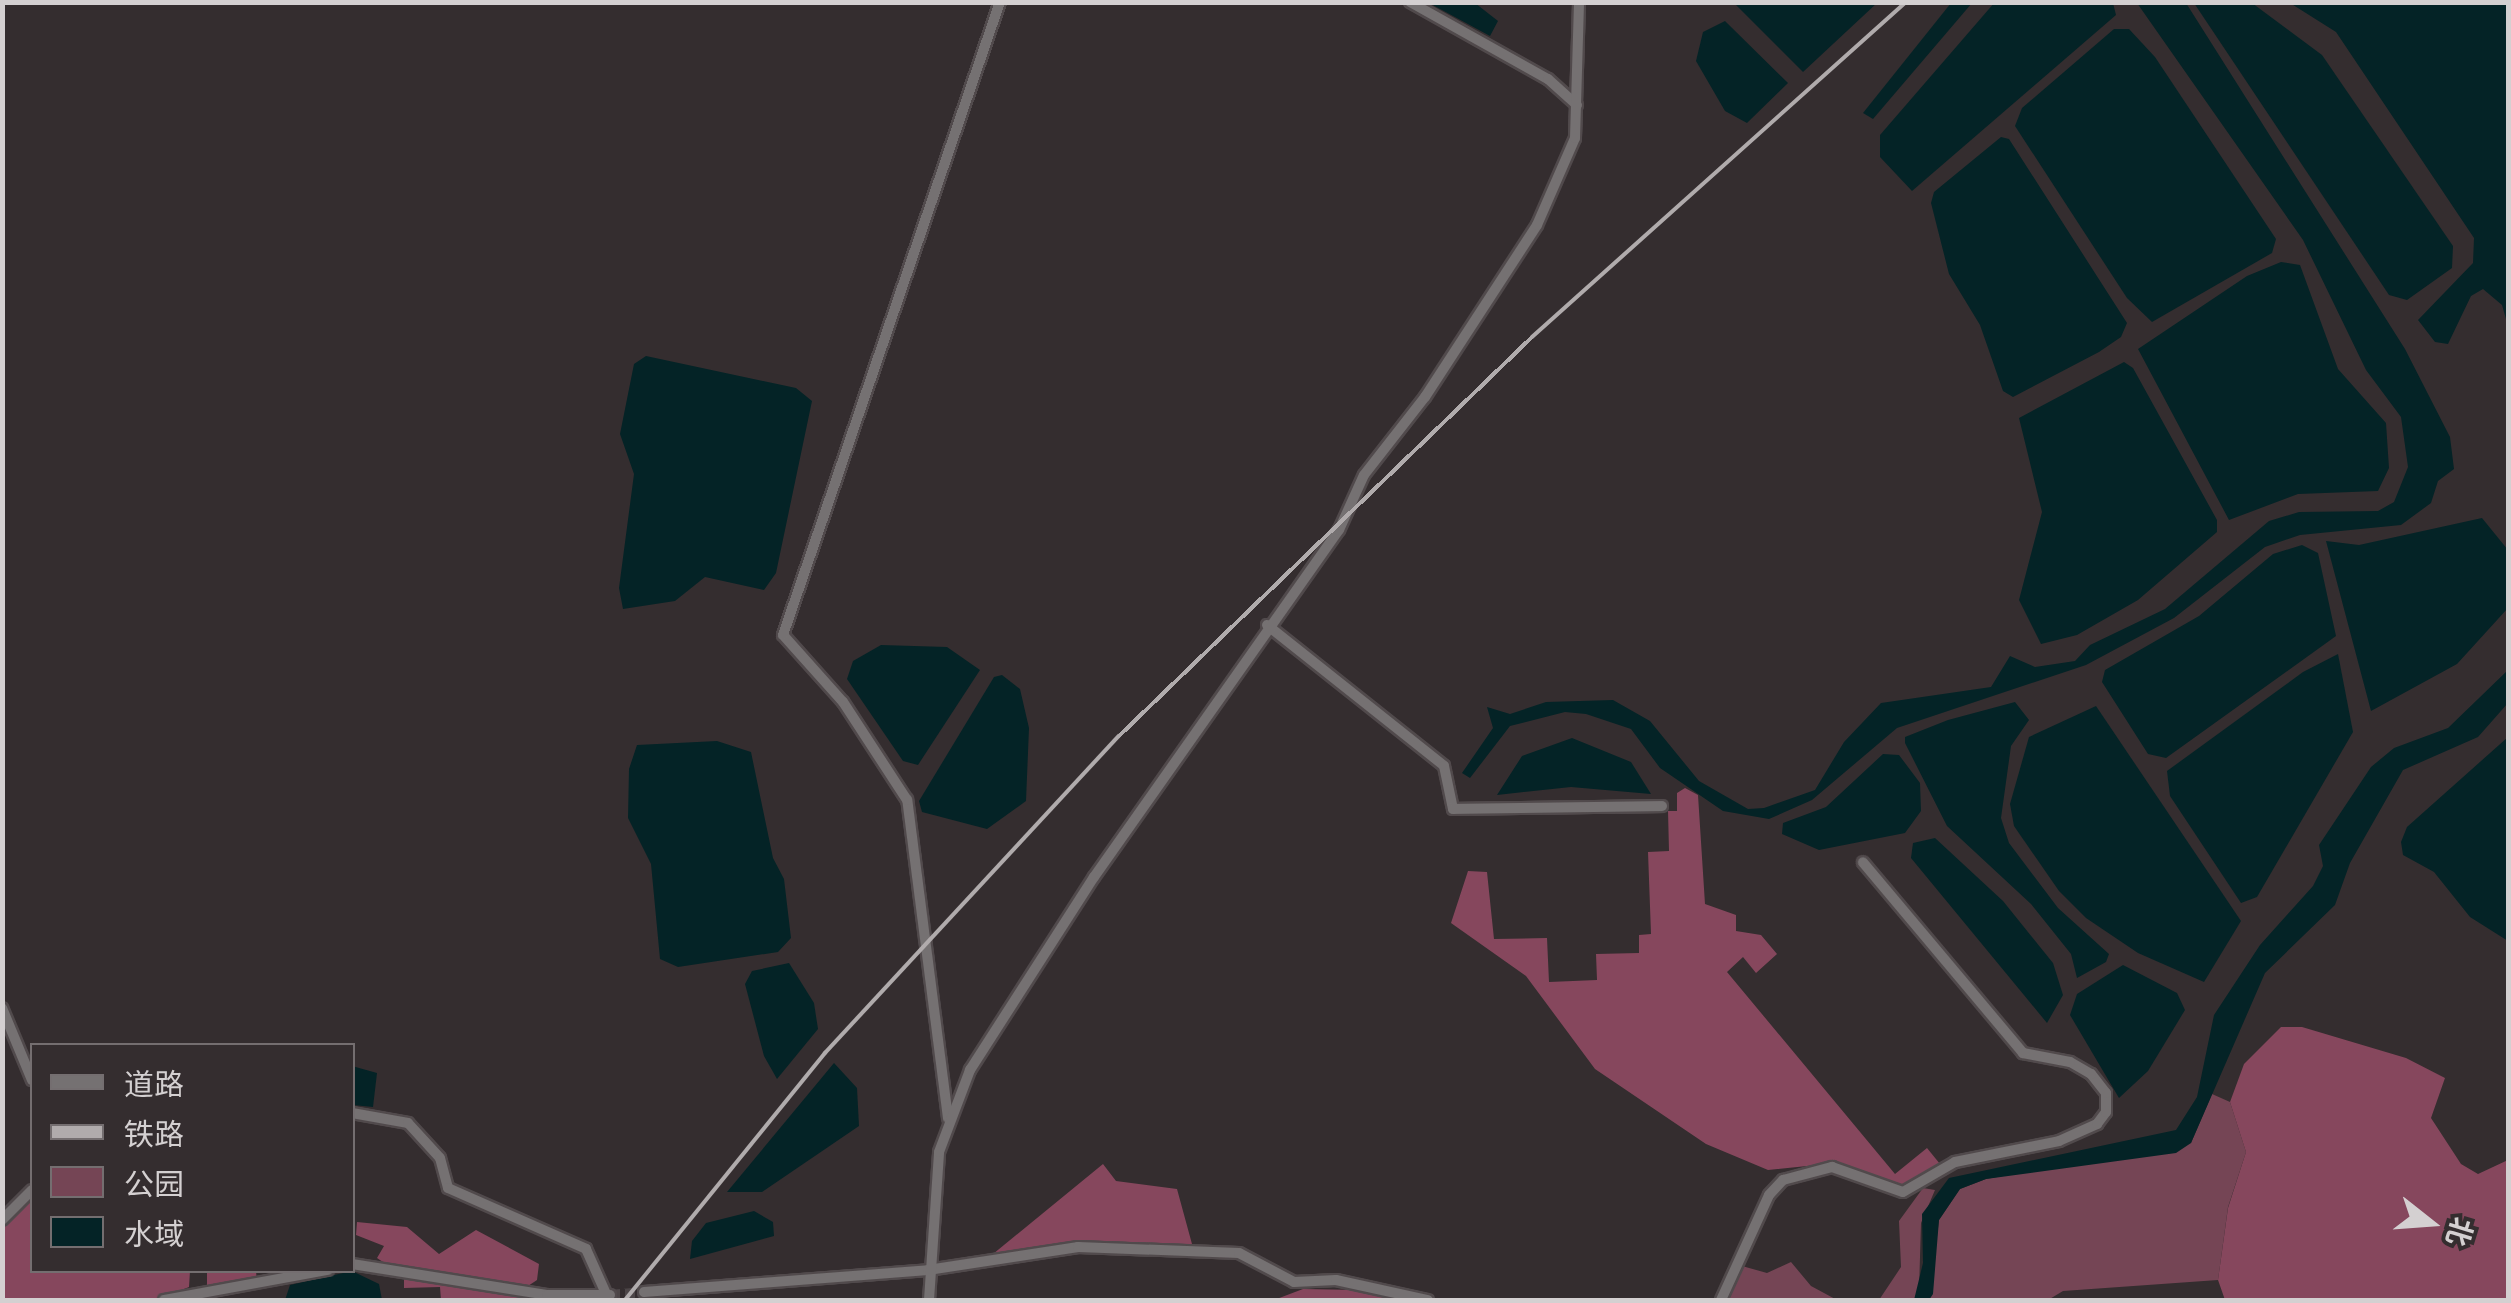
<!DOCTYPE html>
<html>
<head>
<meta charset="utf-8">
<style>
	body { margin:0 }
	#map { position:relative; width:2511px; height:1303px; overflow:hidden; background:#342d2f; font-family:"PT Serif","Noto Sans SC",serif }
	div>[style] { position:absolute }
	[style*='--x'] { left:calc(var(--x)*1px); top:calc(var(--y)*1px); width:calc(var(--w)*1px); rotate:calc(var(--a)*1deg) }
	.green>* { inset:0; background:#754555 }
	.forest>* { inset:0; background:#86475d }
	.water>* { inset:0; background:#042326 }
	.minor-tunnel>* { height:10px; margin-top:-5px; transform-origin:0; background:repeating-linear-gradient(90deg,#4c4547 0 10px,transparent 0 15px) }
	.roads { filter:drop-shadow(2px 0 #514a4c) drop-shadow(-2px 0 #514a4c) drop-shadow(0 2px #514a4c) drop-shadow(0 -2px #514a4c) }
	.minor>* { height:10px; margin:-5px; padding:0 5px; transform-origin:5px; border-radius:5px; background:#757172 }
	.rail>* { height:4px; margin:-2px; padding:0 2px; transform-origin:2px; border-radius:2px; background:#b0abac }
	span { translate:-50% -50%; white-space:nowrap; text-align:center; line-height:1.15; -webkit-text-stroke:10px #342d2f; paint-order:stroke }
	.frame { position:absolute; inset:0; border:5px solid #d4d0d1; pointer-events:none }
	.legend { position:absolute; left:30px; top:1043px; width:325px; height:230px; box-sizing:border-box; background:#342d2f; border:2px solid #746e70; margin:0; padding:12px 18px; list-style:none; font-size:30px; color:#d4d0d1 }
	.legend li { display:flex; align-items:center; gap:20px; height:50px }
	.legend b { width:50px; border:2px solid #746e70 }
	.north { position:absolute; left:2381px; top:1173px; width:100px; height:100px; -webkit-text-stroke:8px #342d2f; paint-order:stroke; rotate:107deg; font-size:28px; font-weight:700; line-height:40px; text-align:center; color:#d4d0d1 }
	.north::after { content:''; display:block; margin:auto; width:35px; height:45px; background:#d4d0d1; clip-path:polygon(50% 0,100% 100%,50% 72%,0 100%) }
</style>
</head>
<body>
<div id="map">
	<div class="green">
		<i style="clip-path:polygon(2212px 1094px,2230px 1102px,2246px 1152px,2228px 1207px,2218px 1280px,2063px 1291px,2048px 1300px,1929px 1300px,1939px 1220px,1960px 1189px,1986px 1179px,2191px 1143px)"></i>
		<i style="clip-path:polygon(1923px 1188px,1935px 1190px,1921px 1223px,1919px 1291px,1914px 1300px,1879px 1300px,1901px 1267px,1899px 1221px)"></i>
		<i style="clip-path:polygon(1791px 1262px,1811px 1286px,1837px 1300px,1725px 1300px,1742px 1266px,1767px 1273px)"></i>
	</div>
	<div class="forest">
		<i style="clip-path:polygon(1685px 788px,1698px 795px,1705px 904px,1736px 915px,1736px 931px,1761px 935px,1777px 954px,1756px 973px,1743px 957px,1727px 972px,1895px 1174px,1927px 1148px,1940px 1164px,1910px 1184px,1898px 1186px,1836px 1163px,1768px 1170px,1706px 1144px,1595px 1069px,1526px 976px,1451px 923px,1468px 871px,1487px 872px,1494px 939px,1547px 938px,1549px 982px,1597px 980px,1596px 954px,1639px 953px,1639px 935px,1651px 934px,1648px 852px,1669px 851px,1668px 811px,1677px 811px,1677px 793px)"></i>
		<i style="clip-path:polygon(2281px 1027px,2302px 1027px,2406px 1058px,2445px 1078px,2431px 1118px,2461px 1164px,2478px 1174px,2508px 1160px,2508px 1300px,2225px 1300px,2218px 1280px,2228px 1208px,2246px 1152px,2230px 1102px,2244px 1064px)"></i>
		<i style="clip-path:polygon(1103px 1164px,1116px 1181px,1177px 1189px,1192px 1244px,1057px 1244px,993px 1254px)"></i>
		<i style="clip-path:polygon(32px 1194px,32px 1270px,190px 1271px,189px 1287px,156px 1300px,3px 1300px,3px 1225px)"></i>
		<i style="clip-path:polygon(357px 1222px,407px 1227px,439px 1254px,476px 1230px,539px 1264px,537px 1280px,528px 1286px,395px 1270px,377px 1258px,384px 1246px,356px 1235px)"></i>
		<i style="clip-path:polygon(207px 1271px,256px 1271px,257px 1282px,207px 1286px)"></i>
		<i style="clip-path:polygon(431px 1278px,539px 1300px,441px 1300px,440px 1287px,404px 1288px,404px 1279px)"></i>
		<i style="clip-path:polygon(1303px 1289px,1357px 1290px,1410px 1300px,1274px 1300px)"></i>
	</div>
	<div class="water">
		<i style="clip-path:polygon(1995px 2px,2113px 3px,2116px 15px,1912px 191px,1880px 157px,1880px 135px)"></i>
		<i style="clip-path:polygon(1429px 3px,1475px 3px,1498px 21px,1490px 36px)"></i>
		<i style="clip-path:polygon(1734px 3px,1877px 3px,1803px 72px)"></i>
		<i style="clip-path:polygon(1951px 3px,1972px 3px,1873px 119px,1863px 113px)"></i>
		<i style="clip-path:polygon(2137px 3px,2186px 3px,2405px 349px,2450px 437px,2454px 469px,2438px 481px,2431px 503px,2401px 525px,2300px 535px,2265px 547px,2174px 618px,2086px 665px,1897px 728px,1812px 800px,1769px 819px,1723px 811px,1660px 768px,1631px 729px,1586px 714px,1565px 712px,1510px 726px,1470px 778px,1462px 773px,1493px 728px,1487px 707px,1510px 714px,1546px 702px,1613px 700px,1650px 721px,1699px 781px,1748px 809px,1764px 808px,1815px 790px,1844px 742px,1881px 703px,1991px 687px,2010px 656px,2035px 667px,2075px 661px,2090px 645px,2165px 609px,2269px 521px,2299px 512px,2378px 511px,2394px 502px,2408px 467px,2401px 417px,2366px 370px,2303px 240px)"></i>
		<i style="clip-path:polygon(2194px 3px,2252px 3px,2322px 55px,2453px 246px,2452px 268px,2407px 300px,2389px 295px)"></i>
		<i style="clip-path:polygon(2290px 3px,2508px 3px,2508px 326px,2502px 305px,2483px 289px,2471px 296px,2448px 344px,2435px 342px,2418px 320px,2473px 263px,2474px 238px,2336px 32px)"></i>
		<i style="clip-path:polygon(1725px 21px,1788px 83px,1747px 123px,1725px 111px,1696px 61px,1703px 32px)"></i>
		<i style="clip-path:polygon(2114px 29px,2129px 29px,2155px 57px,2276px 239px,2272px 253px,2152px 322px,2127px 298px,2015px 126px,2022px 108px)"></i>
		<i style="clip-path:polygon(2001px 137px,2009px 139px,2127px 323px,2121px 337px,2099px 352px,2013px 397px,2003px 391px,1980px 325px,1949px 274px,1931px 203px,1934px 192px)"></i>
		<i style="clip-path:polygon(2281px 262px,2300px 265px,2338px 369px,2386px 423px,2389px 468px,2378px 491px,2298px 494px,2229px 520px,2138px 349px,2247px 276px)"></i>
		<i style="clip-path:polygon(646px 356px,796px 388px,812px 401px,776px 573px,764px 590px,705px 577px,675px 601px,623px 609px,619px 588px,634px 474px,620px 434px,634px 364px)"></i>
		<i style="clip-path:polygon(2124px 362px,2133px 368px,2217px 520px,2217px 532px,2138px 600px,2077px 635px,2041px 644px,2019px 600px,2042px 512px,2019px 418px)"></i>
		<i style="clip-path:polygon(2482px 518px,2508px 550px,2508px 608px,2457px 664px,2371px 711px,2326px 541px,2359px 545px)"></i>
		<i style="clip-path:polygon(2302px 545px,2318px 553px,2336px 636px,2166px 758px,2148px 754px,2102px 682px,2105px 670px,2199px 616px,2273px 554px)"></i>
		<i style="clip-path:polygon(881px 645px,947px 647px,980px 670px,918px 765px,903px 761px,847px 679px,853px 661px)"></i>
		<i style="clip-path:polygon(2338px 654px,2353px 732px,2257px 897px,2241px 903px,2170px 796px,2167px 771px,2303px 672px)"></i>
		<i style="clip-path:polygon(2508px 670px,2508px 703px,2478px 737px,2403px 770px,2350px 863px,2335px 905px,2265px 973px,2191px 1143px,2176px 1153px,1986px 1179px,1960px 1189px,1939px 1220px,1933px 1294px,1929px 1300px,1914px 1300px,1923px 1263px,1922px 1214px,1949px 1178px,2176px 1130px,2197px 1097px,2214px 1015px,2260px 945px,2313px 886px,2323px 866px,2319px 845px,2371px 767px,2394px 748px,2448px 728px)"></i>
		<i style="clip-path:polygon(1002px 675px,1020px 689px,1029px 728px,1026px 801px,987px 829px,922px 812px,919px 801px,994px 677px)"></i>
		<i style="clip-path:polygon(2015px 702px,2029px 720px,2011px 746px,2001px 818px,2009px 843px,2058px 908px,2109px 954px,2106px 962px,2077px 978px,2071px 954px,2031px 904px,1947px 826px,1905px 743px,1905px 737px,1948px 720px)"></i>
		<i style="clip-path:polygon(2096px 706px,2241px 921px,2204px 982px,2138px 953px,2086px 918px,2059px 891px,2014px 826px,2010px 804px,2029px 737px)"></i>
		<i style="clip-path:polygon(2508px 737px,2508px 941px,2470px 917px,2434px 872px,2403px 855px,2401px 842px,2407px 827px)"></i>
		<i style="clip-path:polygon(1572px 738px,1631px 762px,1651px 794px,1571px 787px,1497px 795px,1522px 756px)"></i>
		<i style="clip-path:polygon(717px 741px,751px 752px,773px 858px,784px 879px,791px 938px,778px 952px,678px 967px,660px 959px,651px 864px,628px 818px,629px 769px,637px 745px)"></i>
		<i style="clip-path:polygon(1883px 754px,1899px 755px,1920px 783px,1921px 811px,1905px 833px,1819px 850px,1782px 834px,1783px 823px,1826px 807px)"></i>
		<i style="clip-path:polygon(1935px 838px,2003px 901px,2053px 963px,2063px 995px,2047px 1023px,1911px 858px,1913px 843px)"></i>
		<i style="clip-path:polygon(789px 963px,814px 1003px,818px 1029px,777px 1079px,764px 1056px,745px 984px,752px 971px)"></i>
		<i style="clip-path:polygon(2123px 965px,2177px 993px,2185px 1010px,2148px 1071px,2119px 1098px,2070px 1015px,2077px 994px)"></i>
		<i style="clip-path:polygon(834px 1063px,857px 1088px,859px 1126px,762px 1192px,727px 1192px)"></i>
		<i style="clip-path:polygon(352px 1066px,377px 1073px,373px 1107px,353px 1105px)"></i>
		<i style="clip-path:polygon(754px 1211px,773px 1222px,774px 1236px,690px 1259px,692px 1241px,706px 1223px)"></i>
		<i style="clip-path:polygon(352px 1271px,379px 1284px,382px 1300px,285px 1300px,290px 1285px)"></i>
	</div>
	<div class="minor-tunnel">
		<i style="--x:610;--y:1295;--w:34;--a:-5"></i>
	</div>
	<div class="roads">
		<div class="minor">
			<i style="--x:1410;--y:2;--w:158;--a:29.2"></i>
			<i style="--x:1548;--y:79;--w:39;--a:42"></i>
			<i style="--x:1267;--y:625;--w:226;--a:38.5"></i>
			<i style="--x:1444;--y:766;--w:44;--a:78.2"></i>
			<i style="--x:1453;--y:809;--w:209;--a:-0.8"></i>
			<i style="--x:2;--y:1008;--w:78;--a:67.4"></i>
			<i style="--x:352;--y:1113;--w:57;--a:10.1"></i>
			<i style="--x:408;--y:1123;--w:47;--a:47.6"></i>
			<i style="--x:440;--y:1158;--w:31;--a:75"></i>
			<i style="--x:448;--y:1188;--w:151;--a:23.8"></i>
			<i style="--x:586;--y:1249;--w:51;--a:65.9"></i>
			<i style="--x:948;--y:1118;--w:321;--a:-97.3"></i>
			<i style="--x:907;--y:800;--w:117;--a:-123.1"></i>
			<i style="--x:843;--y:702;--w:90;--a:-131.8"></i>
			<i style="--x:783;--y:635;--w:669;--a:-71.08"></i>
			<i style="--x:2;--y:1220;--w:42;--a:-45"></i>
			<i style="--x:352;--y:1264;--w:197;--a:9"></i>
			<i style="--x:547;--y:1295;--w:63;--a:0"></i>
			<i style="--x:644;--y:1292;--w:285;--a:-4.4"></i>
			<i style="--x:928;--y:1270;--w:152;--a:-8.7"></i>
			<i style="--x:1078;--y:1247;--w:161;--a:2.1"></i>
			<i style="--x:1239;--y:1253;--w:62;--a:27.8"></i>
			<i style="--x:1294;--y:1282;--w:42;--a:-2.7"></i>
			<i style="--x:1336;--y:1280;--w:94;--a:12.3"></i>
			<i style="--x:164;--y:1300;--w:167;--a:-10.4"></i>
			<i style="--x:929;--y:1300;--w:148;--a:-86.1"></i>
			<i style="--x:939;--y:1152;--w:88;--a:-69.3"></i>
			<i style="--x:970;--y:1070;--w:229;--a:-57.3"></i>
			<i style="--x:1094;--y:877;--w:425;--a:-54.8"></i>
			<i style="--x:1339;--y:530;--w:60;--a:-65.6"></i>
			<i style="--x:1364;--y:475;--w:99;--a:-52"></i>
			<i style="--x:1425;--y:397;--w:205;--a:-56.9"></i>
			<i style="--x:1537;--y:225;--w:95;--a:-66.4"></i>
			<i style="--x:1575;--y:138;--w:136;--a:-88.3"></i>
			<i style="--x:1721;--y:1300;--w:115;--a:-65.4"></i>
			<i style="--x:1769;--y:1195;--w:21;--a:-47"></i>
			<i style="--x:1783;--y:1180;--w:51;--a:-14.9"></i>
			<i style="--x:1832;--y:1167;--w:75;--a:19.4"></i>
			<i style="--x:1903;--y:1192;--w:60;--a:-30"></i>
			<i style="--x:1955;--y:1162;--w:106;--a:-11.4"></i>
			<i style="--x:2059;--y:1141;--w:42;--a:-24.1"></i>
			<i style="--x:2097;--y:1124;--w:15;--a:-53"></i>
			<i style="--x:2106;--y:1112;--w:19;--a:-90"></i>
			<i style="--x:2106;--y:1093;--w:24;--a:-128"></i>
			<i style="--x:2091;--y:1074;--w:24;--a:-150"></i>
			<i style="--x:2070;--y:1062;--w:48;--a:-169.2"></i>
			<i style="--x:2023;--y:1053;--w:249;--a:-130"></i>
		</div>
	</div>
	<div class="rail">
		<i style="--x:625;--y:1300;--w:318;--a:-51"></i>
		<i style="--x:825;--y:1053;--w:432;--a:-47.2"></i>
		<i style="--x:1119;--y:736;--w:574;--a:-44.01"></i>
		<i style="--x:1532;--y:337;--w:502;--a:-41.85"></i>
	</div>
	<div class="frame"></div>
	<ul class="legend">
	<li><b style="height:12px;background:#757172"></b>道路</li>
	<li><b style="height:12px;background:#b0abac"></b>铁路</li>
	<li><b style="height:28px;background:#754555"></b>公园</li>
	<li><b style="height:28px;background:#042326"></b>水域</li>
	</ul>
	<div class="north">北</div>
</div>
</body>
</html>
